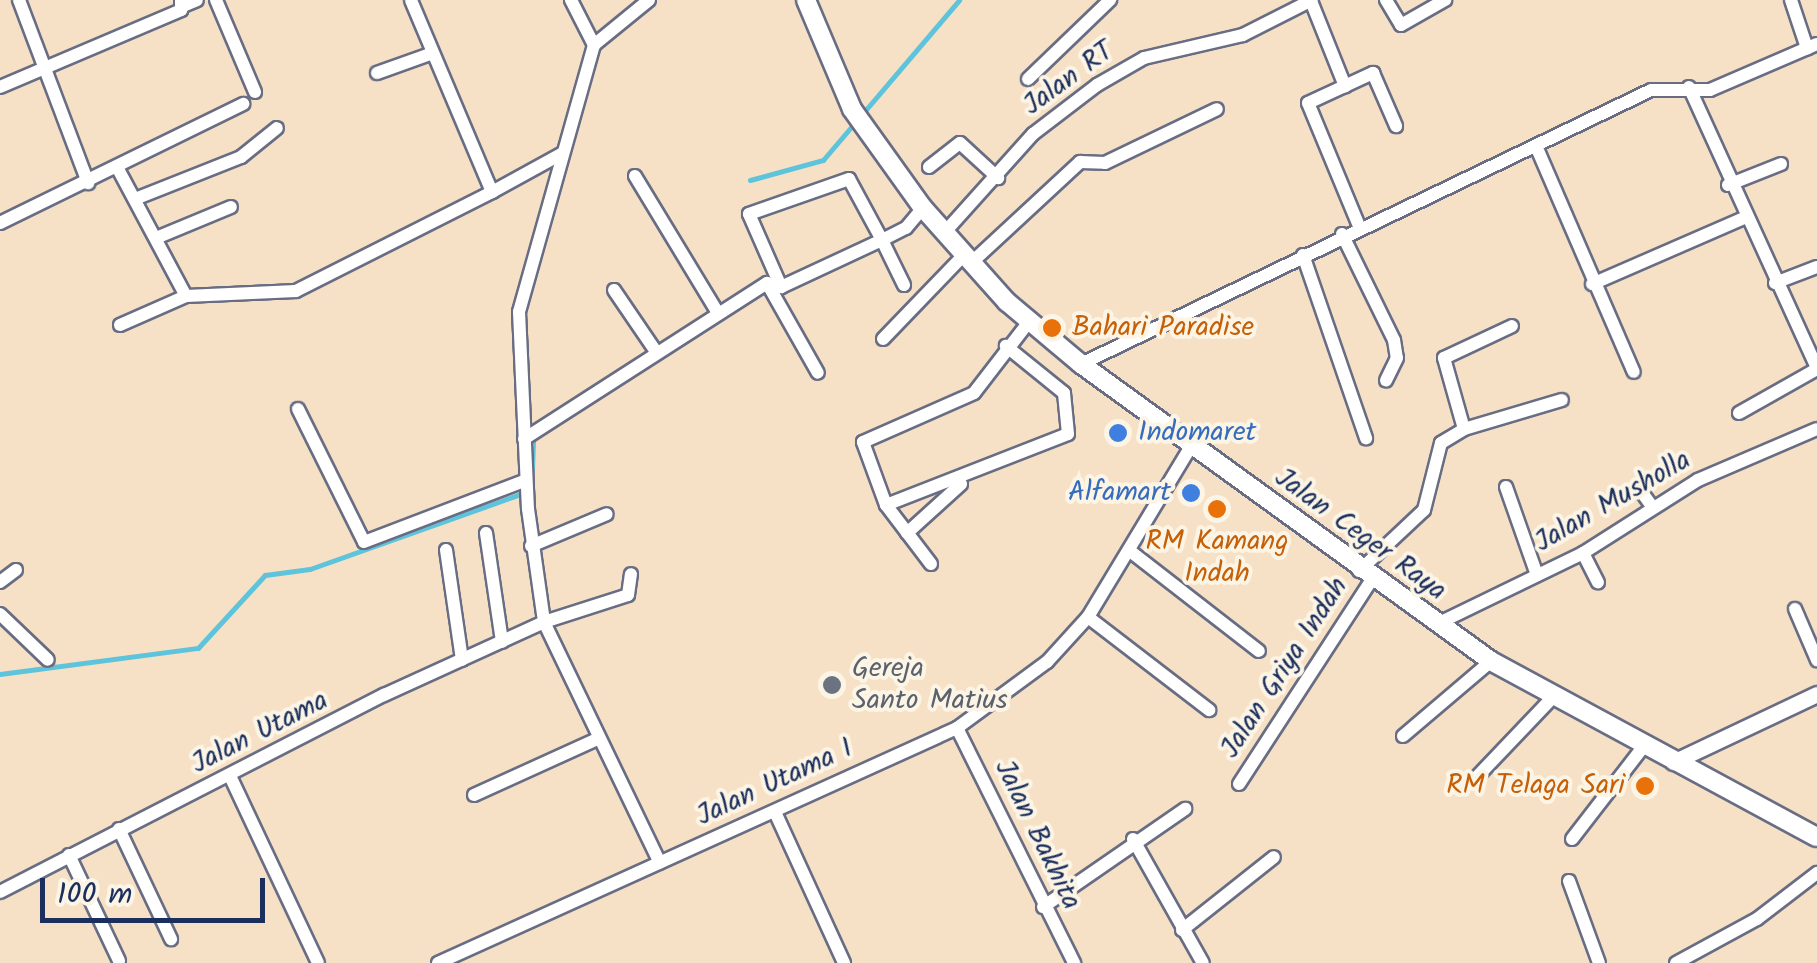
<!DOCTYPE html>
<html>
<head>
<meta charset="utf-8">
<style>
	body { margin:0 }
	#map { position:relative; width:1817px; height:963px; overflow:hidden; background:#f6e1c7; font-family:Kalam,sans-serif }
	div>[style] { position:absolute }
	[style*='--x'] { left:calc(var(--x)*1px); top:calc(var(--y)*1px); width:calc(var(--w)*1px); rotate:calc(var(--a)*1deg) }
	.stream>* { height:5px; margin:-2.5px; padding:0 2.5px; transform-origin:2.5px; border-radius:2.5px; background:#5ec4db }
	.roads { filter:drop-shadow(2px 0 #686d83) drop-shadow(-2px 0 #686d83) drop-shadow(0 2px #686d83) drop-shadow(0 -2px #686d83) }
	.minor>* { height:12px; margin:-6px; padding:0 6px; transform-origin:6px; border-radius:6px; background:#fff }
	.tertiary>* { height:15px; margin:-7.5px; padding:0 7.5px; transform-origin:7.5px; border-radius:7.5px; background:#fff }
	.secondary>* { height:18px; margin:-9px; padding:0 9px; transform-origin:9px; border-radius:9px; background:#fff }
	.dots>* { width:28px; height:28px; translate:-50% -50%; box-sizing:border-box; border:5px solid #fcf5e5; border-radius:50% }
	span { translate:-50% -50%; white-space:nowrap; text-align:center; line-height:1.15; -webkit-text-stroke:8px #fcf5e5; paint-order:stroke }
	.street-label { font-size:28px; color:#1b2f5e }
	.food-label { font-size:28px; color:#c56008 }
	.left { translate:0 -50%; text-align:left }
	.right { translate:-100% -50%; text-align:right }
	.shop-label { font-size:28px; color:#366cbe }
	.worship-label { font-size:28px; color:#5b616d }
	.scale { position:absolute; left:40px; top:878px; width:225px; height:45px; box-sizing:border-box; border:5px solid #1b2f5e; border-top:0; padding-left:12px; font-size:30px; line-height:35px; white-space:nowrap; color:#1b2f5e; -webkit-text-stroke:8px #fcf5e5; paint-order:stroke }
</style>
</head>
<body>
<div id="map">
	<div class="stream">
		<i style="--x:750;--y:180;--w:76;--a:-15.3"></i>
		<i style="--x:823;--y:160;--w:210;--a:-49.6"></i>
		<i style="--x:532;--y:470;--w:32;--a:-88"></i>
		<i style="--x:0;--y:674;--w:200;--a:-7.5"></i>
		<i style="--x:198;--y:648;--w:99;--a:-47.5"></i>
		<i style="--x:265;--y:575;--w:45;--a:-7.6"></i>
		<i style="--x:310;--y:569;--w:229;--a:-19.6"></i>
	</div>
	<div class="roads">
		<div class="minor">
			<i style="--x:19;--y:0;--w:196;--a:69.3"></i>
			<i style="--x:216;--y:0;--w:100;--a:67"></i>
			<i style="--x:571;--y:0;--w:51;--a:62.9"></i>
			<i style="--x:649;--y:0;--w:71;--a:140.7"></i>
			<i style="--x:594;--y:45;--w:277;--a:105.7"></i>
			<i style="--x:519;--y:312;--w:197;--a:87.4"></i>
			<i style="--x:528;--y:509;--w:114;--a:81.9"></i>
			<i style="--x:544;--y:622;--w:267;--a:64.3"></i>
			<i style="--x:1386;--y:0;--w:29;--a:59"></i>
			<i style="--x:1401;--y:25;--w:51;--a:-29.6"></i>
			<i style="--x:1791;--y:0;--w:51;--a:71.6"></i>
			<i style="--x:1311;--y:1;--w:92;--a:68.2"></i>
			<i style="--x:183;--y:6;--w:15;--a:-23"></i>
			<i style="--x:377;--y:73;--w:59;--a:-19.7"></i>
			<i style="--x:1028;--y:79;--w:114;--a:-43.9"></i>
			<i style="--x:0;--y:87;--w:197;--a:-23"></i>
			<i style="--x:181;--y:10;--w:10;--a:-90"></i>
			<i style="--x:1689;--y:87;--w:309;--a:65.5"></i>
			<i style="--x:1536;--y:146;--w:246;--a:66.6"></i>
			<i style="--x:117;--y:167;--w:146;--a:61.9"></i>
			<i style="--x:929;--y:167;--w:39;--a:-38"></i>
			<i style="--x:960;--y:143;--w:52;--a:42.6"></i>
			<i style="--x:635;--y:176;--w:160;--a:58.8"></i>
			<i style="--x:1728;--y:185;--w:57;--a:-21.6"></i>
			<i style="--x:492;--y:192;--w:81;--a:-28.8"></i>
			<i style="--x:135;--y:199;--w:114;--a:-21.6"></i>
			<i style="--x:241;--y:157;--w:46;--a:-38.9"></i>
			<i style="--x:0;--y:223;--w:271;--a:-26.1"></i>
			<i style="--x:1359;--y:226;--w:133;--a:-112.5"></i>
			<i style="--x:1308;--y:103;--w:72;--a:-24.8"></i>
			<i style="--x:1373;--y:73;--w:58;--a:66.5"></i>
			<i style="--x:945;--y:232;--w:132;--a:-48.1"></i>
			<i style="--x:1033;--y:134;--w:81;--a:-37.4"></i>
			<i style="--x:1097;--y:85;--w:54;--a:-29.9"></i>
			<i style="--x:1144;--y:58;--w:102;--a:-13.1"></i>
			<i style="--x:1243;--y:35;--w:77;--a:-26.9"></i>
			<i style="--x:1342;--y:234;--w:118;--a:63.9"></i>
			<i style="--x:1394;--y:340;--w:18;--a:81"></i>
			<i style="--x:1397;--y:358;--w:25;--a:116"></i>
			<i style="--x:156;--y:238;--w:81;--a:-22.5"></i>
			<i style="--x:1303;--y:255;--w:194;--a:71"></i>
			<i style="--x:971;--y:263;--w:149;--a:-42.8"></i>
			<i style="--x:1080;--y:162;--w:25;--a:2"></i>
			<i style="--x:1105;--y:163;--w:124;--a:-25.7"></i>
			<i style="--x:1775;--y:283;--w:45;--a:-20.9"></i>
			<i style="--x:1592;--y:284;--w:166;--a:-23.5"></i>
			<i style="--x:904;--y:285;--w:50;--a:-116.1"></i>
			<i style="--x:882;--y:240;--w:69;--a:-118.4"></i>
			<i style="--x:849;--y:179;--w:106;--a:160.7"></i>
			<i style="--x:749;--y:214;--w:80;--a:66.3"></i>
			<i style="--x:781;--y:287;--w:111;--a:-25"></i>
			<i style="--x:882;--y:240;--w:27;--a:-27"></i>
			<i style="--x:906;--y:228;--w:26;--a:-50"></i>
			<i style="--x:614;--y:290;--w:76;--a:55.7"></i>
			<i style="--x:120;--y:325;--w:72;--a:-23.7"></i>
			<i style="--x:186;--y:296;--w:110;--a:-2.6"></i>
			<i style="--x:296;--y:291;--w:220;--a:-26.8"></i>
			<i style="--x:492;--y:192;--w:208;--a:-112.9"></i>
			<i style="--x:883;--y:339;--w:114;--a:-46.1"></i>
			<i style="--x:1081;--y:364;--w:632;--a:-25.67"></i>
			<i style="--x:1651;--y:90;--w:59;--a:0"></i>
			<i style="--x:1710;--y:90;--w:116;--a:-23.3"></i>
			<i style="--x:298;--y:409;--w:148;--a:63.6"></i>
			<i style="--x:364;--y:542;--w:173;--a:-20.9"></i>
			<i style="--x:1739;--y:413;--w:90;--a:-29.4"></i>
			<i style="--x:1464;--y:429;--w:102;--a:-16.5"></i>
			<i style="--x:524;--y:439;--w:289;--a:-32.7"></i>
			<i style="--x:767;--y:283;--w:103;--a:60.5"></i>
			<i style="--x:1506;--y:487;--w:93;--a:70.6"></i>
			<i style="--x:1638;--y:487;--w:24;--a:54"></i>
			<i style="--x:886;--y:505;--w:195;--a:-21.3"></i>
			<i style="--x:1068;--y:434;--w:41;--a:-95.6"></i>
			<i style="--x:1064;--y:393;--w:75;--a:-141"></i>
			<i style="--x:486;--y:533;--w:110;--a:81.6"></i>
			<i style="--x:907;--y:533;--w:73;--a:-42.2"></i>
			<i style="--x:531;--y:546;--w:82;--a:-22.8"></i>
			<i style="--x:446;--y:550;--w:111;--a:81.7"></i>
			<i style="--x:1130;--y:551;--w:163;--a:37.8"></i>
			<i style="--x:1583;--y:553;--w:33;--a:63"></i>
			<i style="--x:931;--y:564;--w:74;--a:-127.3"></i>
			<i style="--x:886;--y:505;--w:67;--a:-110.1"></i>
			<i style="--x:863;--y:442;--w:121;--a:-23.8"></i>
			<i style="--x:974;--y:393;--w:93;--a:-52.4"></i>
			<i style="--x:1359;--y:571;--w:89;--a:-43.2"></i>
			<i style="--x:1424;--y:510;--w:69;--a:-75.8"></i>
			<i style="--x:1441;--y:443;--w:27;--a:-31"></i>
			<i style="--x:1464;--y:429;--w:74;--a:-105.7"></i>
			<i style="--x:1444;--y:358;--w:75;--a:-25.2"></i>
			<i style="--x:0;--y:582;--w:20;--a:-37"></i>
			<i style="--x:1795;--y:609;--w:56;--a:66.7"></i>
			<i style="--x:0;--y:614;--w:66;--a:43.8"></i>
			<i style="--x:1088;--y:617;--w:153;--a:37.5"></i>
			<i style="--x:1437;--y:624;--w:162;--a:-25.9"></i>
			<i style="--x:1583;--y:553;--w:136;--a:-32.4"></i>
			<i style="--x:1698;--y:480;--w:129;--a:-23.2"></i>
			<i style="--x:957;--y:728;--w:263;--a:63.5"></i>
			<i style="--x:1403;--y:736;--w:116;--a:-40.4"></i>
			<i style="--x:231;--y:778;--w:204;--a:64.8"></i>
			<i style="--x:1474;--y:780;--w:116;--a:-46.4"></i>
			<i style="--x:1239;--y:784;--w:246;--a:-57"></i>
			<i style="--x:474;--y:795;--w:133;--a:-24.4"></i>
			<i style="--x:775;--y:812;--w:166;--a:65.4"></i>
			<i style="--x:119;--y:829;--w:122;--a:64.7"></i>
			<i style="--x:1133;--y:839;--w:142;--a:60.6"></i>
			<i style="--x:1572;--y:839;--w:116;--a:-52.3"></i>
			<i style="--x:69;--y:855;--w:117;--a:64.7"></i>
			<i style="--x:1569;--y:881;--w:87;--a:69.9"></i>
			<i style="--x:0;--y:892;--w:432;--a:-27.2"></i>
			<i style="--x:384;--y:695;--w:176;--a:-24.5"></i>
			<i style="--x:544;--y:622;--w:88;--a:-17.8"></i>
			<i style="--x:628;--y:595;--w:21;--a:-82"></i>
			<i style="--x:1043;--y:907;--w:173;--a:-34.6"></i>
			<i style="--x:1182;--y:930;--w:117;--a:-38.4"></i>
			<i style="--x:438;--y:963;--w:570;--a:-24.36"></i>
			<i style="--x:957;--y:728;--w:112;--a:-36.3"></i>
			<i style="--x:1047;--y:662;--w:61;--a:-47.7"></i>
			<i style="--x:1088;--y:617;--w:200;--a:-58.9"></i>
			<i style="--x:1676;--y:963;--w:92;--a:-28.5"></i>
			<i style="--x:1757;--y:919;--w:76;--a:-37.5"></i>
		</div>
		<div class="tertiary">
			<i style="--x:1673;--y:762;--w:159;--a:-25.3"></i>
		</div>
		<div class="secondary">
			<i style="--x:806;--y:0;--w:118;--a:67.1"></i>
			<i style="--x:852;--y:109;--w:122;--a:54.4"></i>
			<i style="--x:923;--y:208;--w:126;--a:48.2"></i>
			<i style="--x:1007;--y:302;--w:97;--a:40"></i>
			<i style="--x:1081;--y:364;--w:506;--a:35.92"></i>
			<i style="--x:1491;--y:661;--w:370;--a:28.4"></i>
		</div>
	</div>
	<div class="dots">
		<i style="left:1052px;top:328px;background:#e8710a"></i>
		<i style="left:1118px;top:433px;background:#3f7fe0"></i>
		<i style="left:1191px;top:493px;background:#3f7fe0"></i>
		<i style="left:1217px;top:509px;background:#e8710a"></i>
		<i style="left:832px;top:685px;background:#6b7280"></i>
		<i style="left:1645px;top:786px;background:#e8710a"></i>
	</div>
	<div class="street-label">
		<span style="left:1069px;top:79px;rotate:-36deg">Jalan RT</span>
		<span style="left:1613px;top:502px;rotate:-30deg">Jalan Musholla</span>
		<span style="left:1360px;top:535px;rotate:36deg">Jalan Ceger Raya</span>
		<span style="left:1285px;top:668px;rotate:-57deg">Jalan Griya Indah</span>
		<span style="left:260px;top:733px;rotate:-27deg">Jalan Utama</span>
		<span style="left:775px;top:783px;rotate:-25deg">Jalan Utama I</span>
		<span style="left:1037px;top:835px;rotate:64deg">Jalan Bakhita</span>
	</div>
	<div class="food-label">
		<span class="left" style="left:1072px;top:328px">Bahari Paradise</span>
		<span style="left:1217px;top:558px">RM Kamang<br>Indah</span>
		<span class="right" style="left:1625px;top:786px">RM Telaga Sari</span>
	</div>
	<div class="shop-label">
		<span class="left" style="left:1138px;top:433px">Indomaret</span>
		<span class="right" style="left:1171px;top:493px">Alfamart</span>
	</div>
	<div class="worship-label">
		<span class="left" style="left:852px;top:685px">Gereja<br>Santo Matius</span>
	</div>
	<div class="scale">100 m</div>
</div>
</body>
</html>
